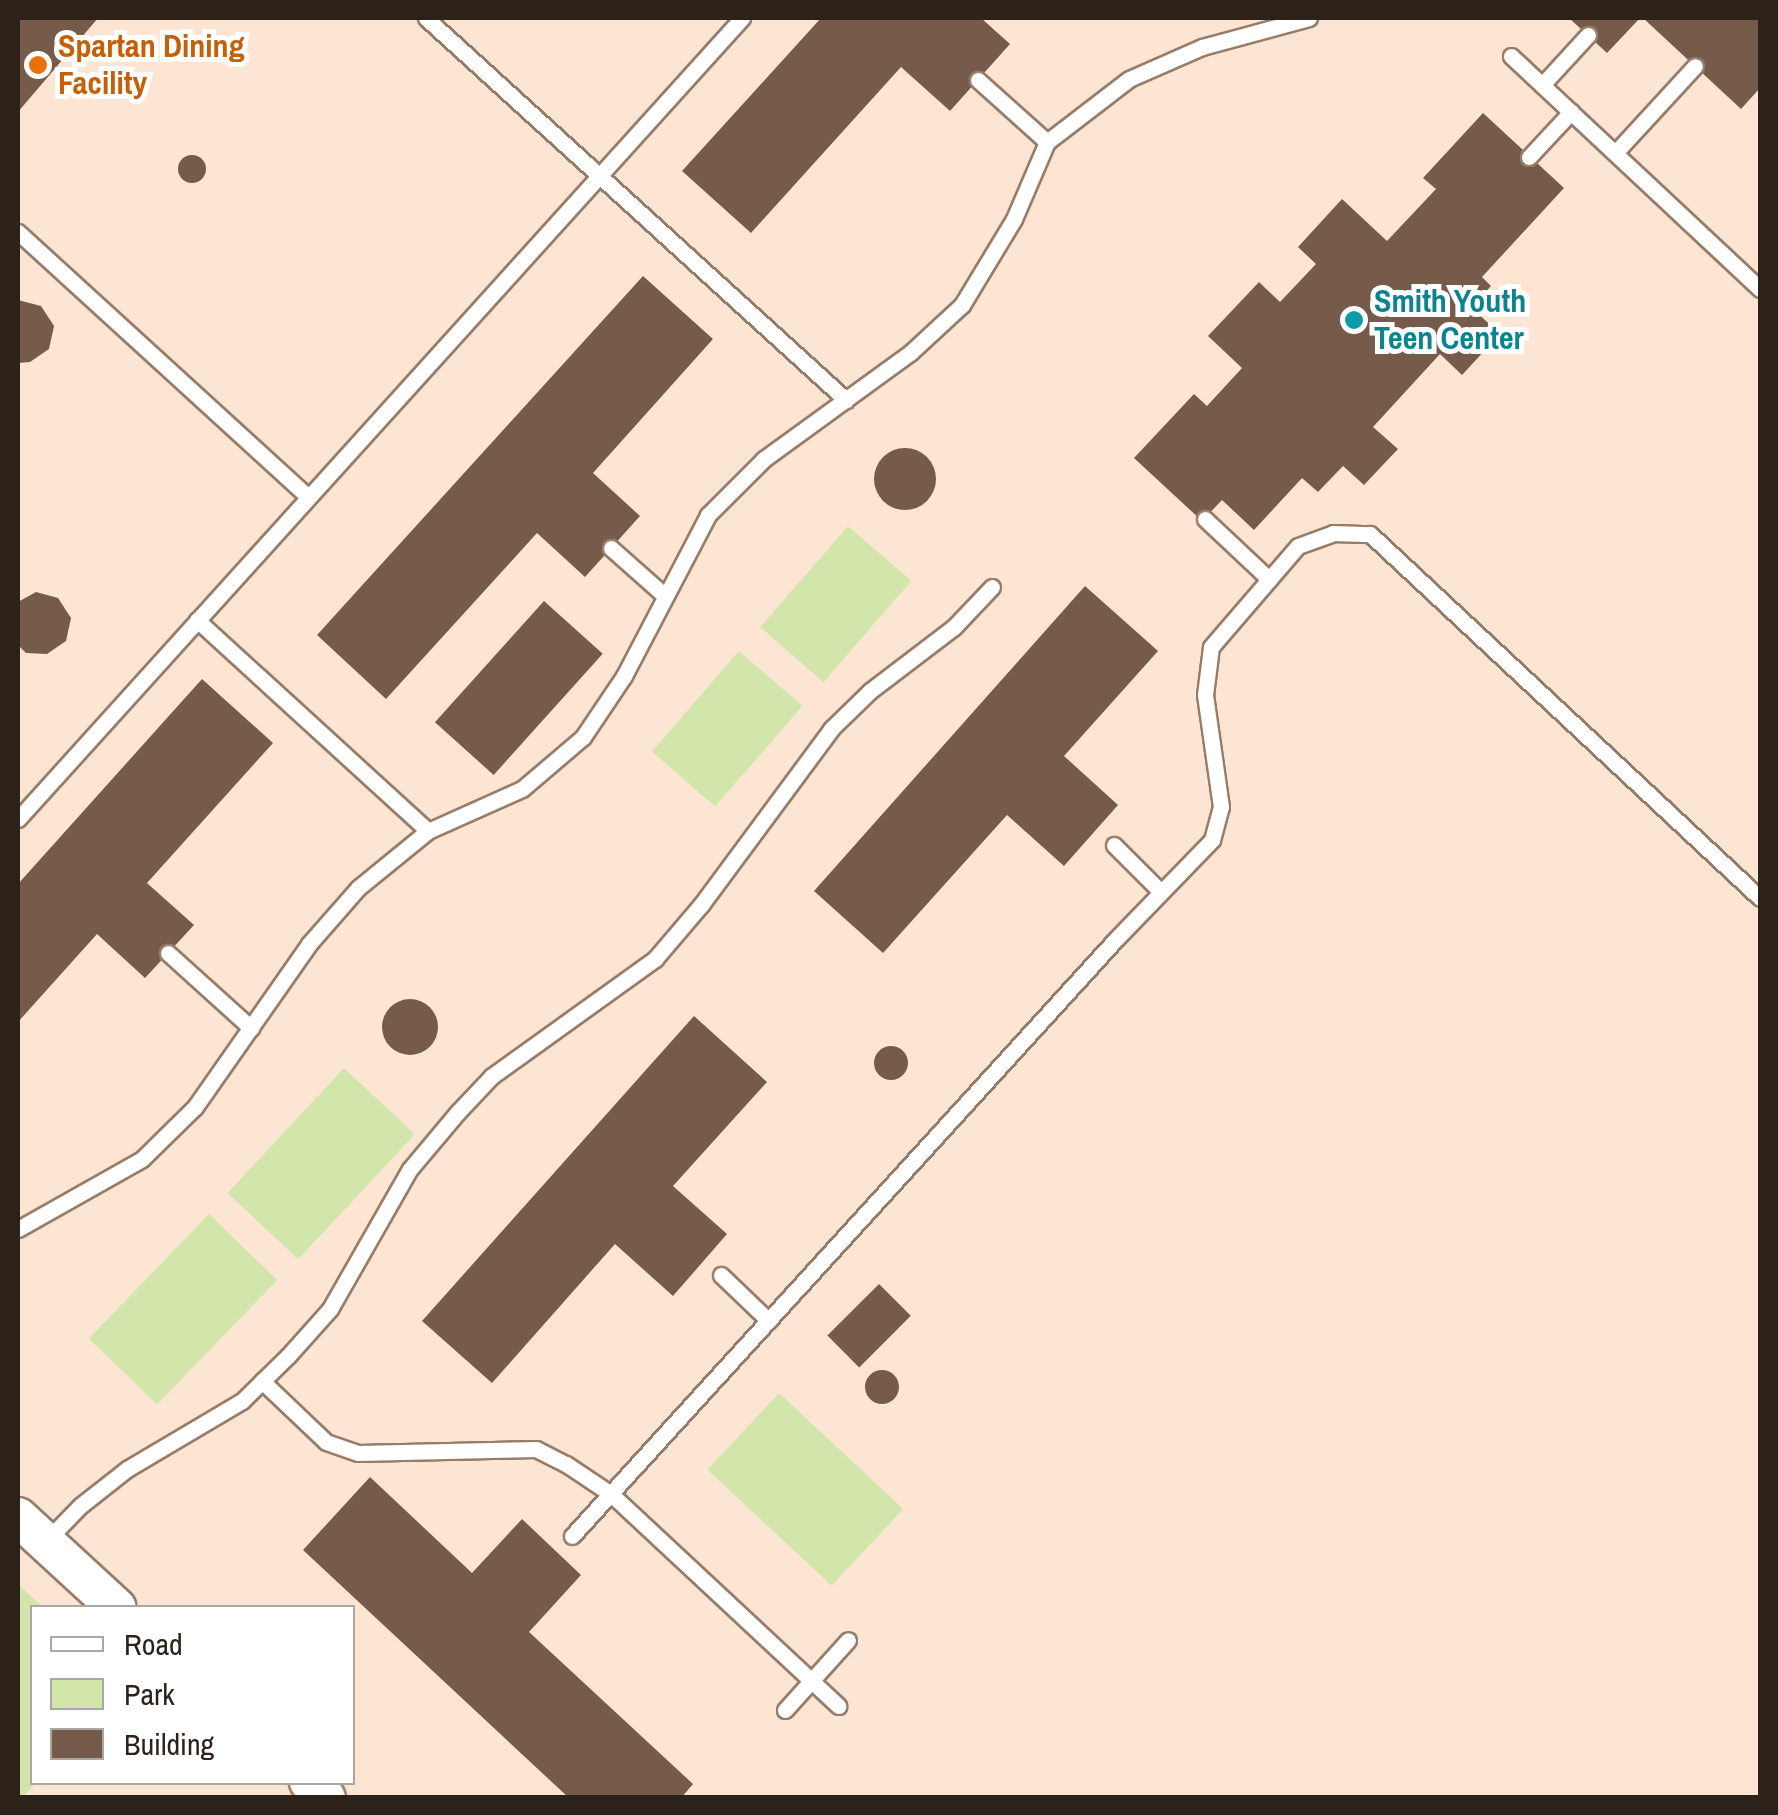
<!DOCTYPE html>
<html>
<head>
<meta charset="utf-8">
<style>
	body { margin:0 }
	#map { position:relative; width:1778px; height:1815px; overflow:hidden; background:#fce6d3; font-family:"Archivo Narrow",sans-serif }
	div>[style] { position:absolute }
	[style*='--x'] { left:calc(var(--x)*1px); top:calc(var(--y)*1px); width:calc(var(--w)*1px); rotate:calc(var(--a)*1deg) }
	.green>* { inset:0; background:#d2e6ac; transform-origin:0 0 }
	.building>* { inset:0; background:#765b4b; transform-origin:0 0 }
	.round { border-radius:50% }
	.roads { filter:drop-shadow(2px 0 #977d69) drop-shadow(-2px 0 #977d69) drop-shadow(0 2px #977d69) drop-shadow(0 -2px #977d69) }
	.service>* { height:15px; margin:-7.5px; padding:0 7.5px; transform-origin:7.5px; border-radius:7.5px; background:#fff }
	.tertiary>* { height:38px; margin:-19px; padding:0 19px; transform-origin:19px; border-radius:19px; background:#fff }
	.dots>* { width:28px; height:28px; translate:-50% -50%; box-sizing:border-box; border:5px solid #fff; border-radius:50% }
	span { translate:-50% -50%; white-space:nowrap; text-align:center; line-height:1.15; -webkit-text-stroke:10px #fff; paint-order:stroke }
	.food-label { font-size:32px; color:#c56008; font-weight:700 }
	.left { translate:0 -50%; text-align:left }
	.culture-label { font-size:32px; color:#0d838f; font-weight:700 }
	.frame { position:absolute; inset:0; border:20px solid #2c2219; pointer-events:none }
	.legend { position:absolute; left:30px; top:1605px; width:325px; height:180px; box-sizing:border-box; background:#fff; border:2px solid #aba7a3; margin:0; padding:12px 18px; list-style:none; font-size:30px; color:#2c2219 }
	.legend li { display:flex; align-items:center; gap:20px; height:50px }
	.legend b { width:50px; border:2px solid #aba7a3 }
</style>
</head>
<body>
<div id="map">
	<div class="green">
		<i style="left:848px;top:526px;width:84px;height:134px;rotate:41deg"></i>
		<i style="left:739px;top:651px;width:84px;height:133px;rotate:41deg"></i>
		<i style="left:344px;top:1068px;width:97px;height:171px;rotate:43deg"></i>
		<i style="left:209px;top:1214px;width:95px;height:173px;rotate:44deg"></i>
		<i style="left:779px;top:1393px;width:170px;height:105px;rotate:43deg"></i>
		<i style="clip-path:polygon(18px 1584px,43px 1607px,32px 1608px,36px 1783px,22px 1798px,18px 1797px)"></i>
	</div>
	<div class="building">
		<i style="clip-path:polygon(18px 18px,98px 18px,18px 112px)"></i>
		<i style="clip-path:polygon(821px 18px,981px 18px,1010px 44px,950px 111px,901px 67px,751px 233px,682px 171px)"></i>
		<i style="clip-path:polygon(1569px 18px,1640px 18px,1607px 53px)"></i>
		<i style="clip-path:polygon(1643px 18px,1760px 18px,1760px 88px,1741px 109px)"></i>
		<i style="clip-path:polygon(1483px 113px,1564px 188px,1482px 277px,1491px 286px,1471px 307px,1500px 334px,1462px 375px,1440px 354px,1373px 427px,1398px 449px,1364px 485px,1343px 466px,1318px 492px,1302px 478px,1254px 530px,1222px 500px,1202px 521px,1134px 458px,1194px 394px,1207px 406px,1242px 368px,1208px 336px,1259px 282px,1280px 302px,1316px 264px,1298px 247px,1342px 199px,1387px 241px,1436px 189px,1423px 178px)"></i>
		<i class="round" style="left:178px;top:155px;width:28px;height:28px"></i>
		<i style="clip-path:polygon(643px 276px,713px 339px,593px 473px,640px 516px,585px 577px,537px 533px,386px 699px,317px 635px)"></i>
		<i style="clip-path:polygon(18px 300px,41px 306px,54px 326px,49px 349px,30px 362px,18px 363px)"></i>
		<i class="round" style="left:874px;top:448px;width:62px;height:62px"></i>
		<i style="clip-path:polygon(1085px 586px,1158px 651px,1064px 756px,1118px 805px,1064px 866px,1007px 815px,883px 953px,814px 891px)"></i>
		<i style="clip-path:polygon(36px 592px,58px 598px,71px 618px,66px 641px,47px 654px,26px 653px,18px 645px,18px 602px)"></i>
		<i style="left:544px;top:601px;width:79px;height:163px;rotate:42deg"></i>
		<i style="clip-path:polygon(202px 679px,273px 743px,147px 883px,194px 925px,145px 978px,97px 934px,18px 1022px,18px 884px)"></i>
		<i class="round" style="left:382px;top:999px;width:56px;height:56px"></i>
		<i style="clip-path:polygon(694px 1016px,767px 1082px,673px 1186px,727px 1234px,673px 1296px,615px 1244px,492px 1383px,422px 1321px)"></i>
		<i class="round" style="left:874px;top:1046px;width:34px;height:34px"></i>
		<i style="left:879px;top:1284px;width:45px;height:73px;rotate:45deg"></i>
		<i class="round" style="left:865px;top:1370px;width:34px;height:34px"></i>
		<i style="clip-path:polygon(370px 1477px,472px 1573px,522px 1519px,581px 1575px,529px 1632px,693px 1784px,681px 1798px,569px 1798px,303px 1550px)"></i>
	</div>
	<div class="roads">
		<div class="service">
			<i style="--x:426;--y:18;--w:568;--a:42.29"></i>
			<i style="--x:1511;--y:56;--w:341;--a:43.1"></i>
			<i style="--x:978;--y:80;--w:93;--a:41.9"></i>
			<i style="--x:1542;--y:85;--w:68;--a:-47.4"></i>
			<i style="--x:1615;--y:153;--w:118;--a:-47.4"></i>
			<i style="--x:1529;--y:157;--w:62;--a:-47"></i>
			<i style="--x:18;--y:232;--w:393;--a:42.4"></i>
			<i style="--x:1205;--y:519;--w:88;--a:43.2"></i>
			<i style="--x:611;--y:548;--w:71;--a:41.6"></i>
			<i style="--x:197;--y:620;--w:313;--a:42.4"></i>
			<i style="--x:18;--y:819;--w:1080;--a:-47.89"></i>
			<i style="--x:1114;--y:845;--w:65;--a:45"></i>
			<i style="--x:168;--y:953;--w:112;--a:42.1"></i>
			<i style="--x:18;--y:1229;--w:142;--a:-29.4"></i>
			<i style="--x:142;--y:1159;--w:74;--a:-44.5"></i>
			<i style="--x:195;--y:1107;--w:199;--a:-55"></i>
			<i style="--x:309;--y:944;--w:74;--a:-48.8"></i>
			<i style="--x:358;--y:888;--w:90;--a:-39.2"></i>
			<i style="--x:428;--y:831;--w:103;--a:-24.1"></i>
			<i style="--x:522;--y:789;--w:80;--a:-40.4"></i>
			<i style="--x:583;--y:737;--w:73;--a:-56.1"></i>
			<i style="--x:624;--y:676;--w:182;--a:-62.4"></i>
			<i style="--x:708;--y:515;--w:79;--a:-45"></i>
			<i style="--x:764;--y:459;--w:180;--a:-36"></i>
			<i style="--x:910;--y:353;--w:71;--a:-42.7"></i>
			<i style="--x:962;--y:305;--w:100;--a:-58.8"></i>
			<i style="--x:1014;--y:219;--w:84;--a:-66.8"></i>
			<i style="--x:1047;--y:142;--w:103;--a:-37.5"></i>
			<i style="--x:1129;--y:79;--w:80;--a:-23.7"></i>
			<i style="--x:1202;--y:47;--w:111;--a:-15.2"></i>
			<i style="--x:721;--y:1275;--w:66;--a:43.8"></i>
			<i style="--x:262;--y:1381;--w:88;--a:43.6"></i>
			<i style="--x:326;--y:1442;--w:34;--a:19"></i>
			<i style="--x:358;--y:1453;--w:178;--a:-1.3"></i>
			<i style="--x:536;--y:1449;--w:34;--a:27"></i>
			<i style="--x:566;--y:1464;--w:54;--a:33.7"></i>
			<i style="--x:611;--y:1494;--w:311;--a:43"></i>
			<i style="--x:572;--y:1536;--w:808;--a:-47.66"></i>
			<i style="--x:1116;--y:939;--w:138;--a:-45.9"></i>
			<i style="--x:1212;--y:840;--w:34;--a:-75"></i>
			<i style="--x:1221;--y:807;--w:113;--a:-98.1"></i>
			<i style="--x:1205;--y:695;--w:48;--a:-82.9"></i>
			<i style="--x:1211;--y:647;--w:133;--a:-49.3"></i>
			<i style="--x:1298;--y:546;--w:37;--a:-20"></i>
			<i style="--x:1333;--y:533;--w:37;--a:2"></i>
			<i style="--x:1370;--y:534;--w:533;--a:43.03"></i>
			<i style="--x:45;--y:1542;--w:50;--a:-45.8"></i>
			<i style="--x:80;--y:1506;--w:60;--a:-38.2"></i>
			<i style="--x:127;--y:1469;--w:134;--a:-30.6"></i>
			<i style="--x:242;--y:1401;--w:64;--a:-44.4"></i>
			<i style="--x:288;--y:1356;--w:63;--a:-48.2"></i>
			<i style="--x:330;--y:1309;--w:161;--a:-60.3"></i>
			<i style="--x:410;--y:1169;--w:73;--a:-50"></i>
			<i style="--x:457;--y:1113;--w:51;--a:-46.6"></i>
			<i style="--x:492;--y:1076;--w:201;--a:-35.7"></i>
			<i style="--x:655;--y:959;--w:71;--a:-49.6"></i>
			<i style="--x:701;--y:905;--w:219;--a:-53.5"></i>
			<i style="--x:831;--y:729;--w:54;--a:-44.3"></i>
			<i style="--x:870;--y:691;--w:106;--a:-37.3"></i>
			<i style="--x:954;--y:627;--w:55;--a:-46.5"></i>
			<i style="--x:785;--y:1710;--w:94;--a:-48"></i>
		</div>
		<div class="tertiary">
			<i style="--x:18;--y:1517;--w:134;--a:42.6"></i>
			<i style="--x:309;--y:1782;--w:23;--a:43"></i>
		</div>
	</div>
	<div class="dots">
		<i style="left:38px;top:65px;background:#e8710a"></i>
		<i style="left:1354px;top:320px;background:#0f9aa8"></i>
	</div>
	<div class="food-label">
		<span class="left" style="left:58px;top:65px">Spartan Dining<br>Facility</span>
	</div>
	<div class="culture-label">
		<span class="left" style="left:1374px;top:320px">Smith Youth<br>Teen Center</span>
	</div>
	<div class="frame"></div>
	<ul class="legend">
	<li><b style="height:12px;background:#fff"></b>Road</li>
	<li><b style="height:28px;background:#d2e6ac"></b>Park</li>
	<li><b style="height:28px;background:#765b4b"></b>Building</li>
	</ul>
</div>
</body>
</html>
